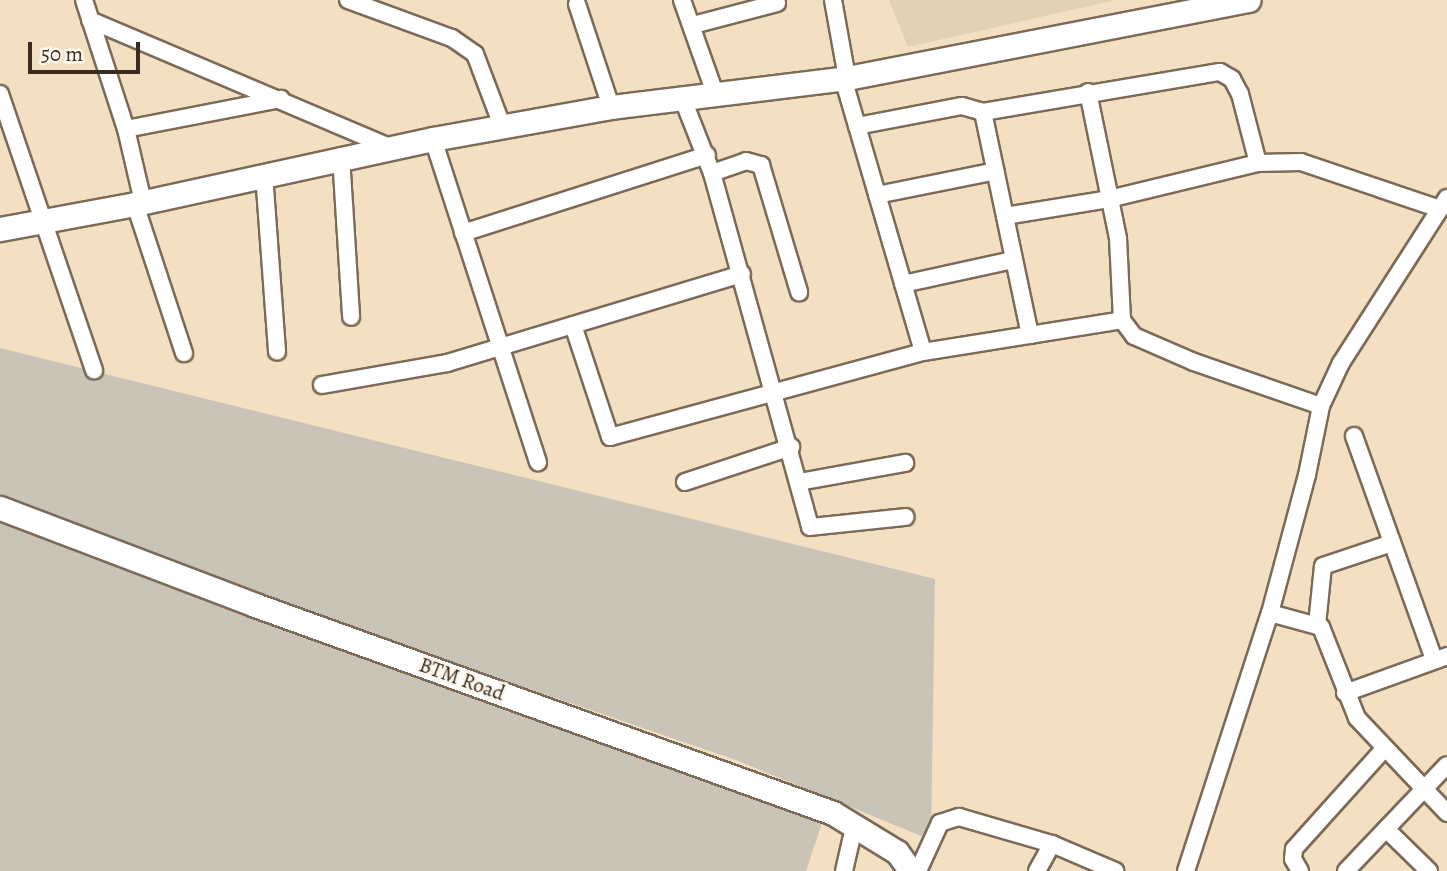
<!DOCTYPE html>
<html>
<head>
<meta charset="utf-8">
<style>
	body { margin:0 }
	#map { position:relative; width:1447px; height:871px; overflow:hidden; background:#f3e0c2; font-family:Alegreya,serif }
	div>[style] { position:absolute }
	[style*='--x'] { left:calc(var(--x)*1px); top:calc(var(--y)*1px); width:calc(var(--w)*1px); rotate:calc(var(--a)*1deg) }
	.built>* { inset:0; background:#e1d2b4 }
	.industrial>* { inset:0; background:#c9c3b8 }
	.roads { filter:drop-shadow(2px 0 #7b6a57) drop-shadow(-2px 0 #7b6a57) drop-shadow(0 2px #7b6a57) drop-shadow(0 -2px #7b6a57) }
	.street>* { height:16px; margin:-8px; padding:0 8px; transform-origin:8px; border-radius:8px; background:#fff }
	.secondary>* { height:23px; margin:-11.5px; padding:0 11.5px; transform-origin:11.5px; border-radius:11.5px; background:#fff }
	span { translate:-50% -50%; white-space:nowrap; text-align:center; line-height:1.15; -webkit-text-stroke:5px #fbf7ec; paint-order:stroke }
	.street-label { font-size:21px; color:#3b2a1e }
	.scale { position:absolute; left:28px; top:42px; width:112px; height:32px; box-sizing:border-box; border:4px solid #3b2a1e; border-top:0; padding-left:9px; font-size:21px; line-height:24px; white-space:nowrap; color:#3b2a1e; -webkit-text-stroke:5px #fbf7ec; paint-order:stroke }
</style>
</head>
<body>
<div id="map">
	<div class="built">
		<i style="clip-path:polygon(889px 0,1116px 0,908px 47px)"></i>
	</div>
	<div class="industrial">
		<i style="clip-path:polygon(0 348px,935px 579px,931px 840px,736px 760px,232px 587px,0 497px)"></i>
		<i style="clip-path:polygon(0 518px,822px 823px,806px 871px,0 871px)"></i>
	</div>
	<div class="roads">
		<div class="street">
			<i style="--x:84;--y:0;--w:136;--a:72"></i>
			<i style="--x:126;--y:129;--w:75;--a:76.9"></i>
			<i style="--x:348;--y:0;--w:111;--a:20.1"></i>
			<i style="--x:452;--y:38;--w:28;--a:35"></i>
			<i style="--x:475;--y:54;--w:79;--a:69.3"></i>
			<i style="--x:682;--y:0;--w:99;--a:70.5"></i>
			<i style="--x:833;--y:0;--w:79;--a:79.8"></i>
			<i style="--x:577;--y:4;--w:108;--a:71.7"></i>
			<i style="--x:90;--y:20;--w:325;--a:23"></i>
			<i style="--x:693;--y:25;--w:87;--a:-14.7"></i>
			<i style="--x:843;--y:78;--w:285;--a:73.7"></i>
			<i style="--x:1088;--y:92;--w:149;--a:78.4"></i>
			<i style="--x:1118;--y:238;--w:82;--a:87.2"></i>
			<i style="--x:0;--y:94;--w:292;--a:71.2"></i>
			<i style="--x:682;--y:97;--w:82;--a:68.5"></i>
			<i style="--x:712;--y:173;--w:367;--a:74.5"></i>
			<i style="--x:810;--y:527;--w:96;--a:-6"></i>
			<i style="--x:983;--y:112;--w:228;--a:78.1"></i>
			<i style="--x:857;--y:126;--w:107;--a:-10.8"></i>
			<i style="--x:962;--y:106;--w:22;--a:16"></i>
			<i style="--x:983;--y:112;--w:240;--a:-9.6"></i>
			<i style="--x:1220;--y:72;--w:14;--a:30"></i>
			<i style="--x:1232;--y:79;--w:17;--a:62"></i>
			<i style="--x:1240;--y:94;--w:71;--a:75.4"></i>
			<i style="--x:126;--y:129;--w:158;--a:-11"></i>
			<i style="--x:433;--y:139;--w:340;--a:72"></i>
			<i style="--x:341;--y:156;--w:161;--a:86.4"></i>
			<i style="--x:712;--y:173;--w:36;--a:-19"></i>
			<i style="--x:746;--y:161;--w:16;--a:15"></i>
			<i style="--x:761;--y:165;--w:133;--a:73.3"></i>
			<i style="--x:264;--y:174;--w:178;--a:85.8"></i>
			<i style="--x:877;--y:195;--w:121;--a:-11.4"></i>
			<i style="--x:135;--y:204;--w:157;--a:71.8"></i>
			<i style="--x:1005;--y:216;--w:105;--a:-9.3"></i>
			<i style="--x:1109;--y:199;--w:153;--a:-13.6"></i>
			<i style="--x:1258;--y:163;--w:43;--a:-1.3"></i>
			<i style="--x:1301;--y:162;--w:147;--a:18.7"></i>
			<i style="--x:463;--y:233;--w:256;--a:-17.7"></i>
			<i style="--x:903;--y:284;--w:113;--a:-12.3"></i>
			<i style="--x:573;--y:325;--w:118;--a:71.7"></i>
			<i style="--x:610;--y:437;--w:324;--a:-15.2"></i>
			<i style="--x:923;--y:352;--w:202;--a:-9.1"></i>
			<i style="--x:1122;--y:320;--w:20;--a:53"></i>
			<i style="--x:1134;--y:336;--w:65;--a:23.4"></i>
			<i style="--x:1194;--y:362;--w:134;--a:19.1"></i>
			<i style="--x:322;--y:385;--w:127;--a:-10"></i>
			<i style="--x:447;--y:363;--w:308;--a:-16.8"></i>
			<i style="--x:1354;--y:436;--w:238;--a:70.3"></i>
			<i style="--x:685;--y:482;--w:112;--a:-18.3"></i>
			<i style="--x:799;--y:482;--w:108;--a:-10.2"></i>
			<i style="--x:1270;--y:613;--w:53;--a:15.4"></i>
			<i style="--x:1321;--y:627;--w:98;--a:68.4"></i>
			<i style="--x:1357;--y:718;--w:131;--a:46.5"></i>
			<i style="--x:1317;--y:625;--w:59;--a:-84.2"></i>
			<i style="--x:1323;--y:566;--w:73;--a:-18.4"></i>
			<i style="--x:1345;--y:693;--w:109;--a:-19.9"></i>
			<i style="--x:1386;--y:829;--w:60;--a:44.3"></i>
			<i style="--x:844;--y:871;--w:49;--a:-77.1"></i>
			<i style="--x:918;--y:871;--w:53;--a:-65.4"></i>
			<i style="--x:940;--y:823;--w:20;--a:-18"></i>
			<i style="--x:959;--y:817;--w:97;--a:16.2"></i>
			<i style="--x:1052;--y:844;--w:69;--a:23.2"></i>
			<i style="--x:1037;--y:871;--w:31;--a:-61"></i>
			<i style="--x:1186;--y:871;--w:271;--a:-72"></i>
			<i style="--x:1270;--y:613;--w:143;--a:-75"></i>
			<i style="--x:1307;--y:475;--w:70;--a:-78.5"></i>
			<i style="--x:1321;--y:406;--w:47;--a:-65.1"></i>
			<i style="--x:1341;--y:363;--w:196;--a:-57.3"></i>
			<i style="--x:1300;--y:871;--w:14;--a:-120"></i>
			<i style="--x:1293;--y:859;--w:10;--a:-84"></i>
			<i style="--x:1294;--y:849;--w:135;--a:-48"></i>
			<i style="--x:1346;--y:871;--w:146;--a:-46.4"></i>
		</div>
		<div class="secondary">
			<i style="--x:0;--y:229;--w:137;--a:-10.5"></i>
			<i style="--x:135;--y:204;--w:305;--a:-12.3"></i>
			<i style="--x:433;--y:139;--w:181;--a:-10.2"></i>
			<i style="--x:611;--y:107;--w:238;--a:-7"></i>
			<i style="--x:847;--y:78;--w:409;--a:-11"></i>
			<i style="--x:0;--y:508;--w:273;--a:20.8"></i>
			<i style="--x:255;--y:605;--w:614;--a:19.79"></i>
			<i style="--x:833;--y:813;--w:75;--a:31.4"></i>
			<i style="--x:897;--y:852;--w:24;--a:54"></i>
		</div>
	</div>
	<div class="street-label">
		<span style="left:462px;top:679px;rotate:20deg">BTM Road</span>
	</div>
	<div class="scale">50 m</div>
</div>
</body>
</html>
